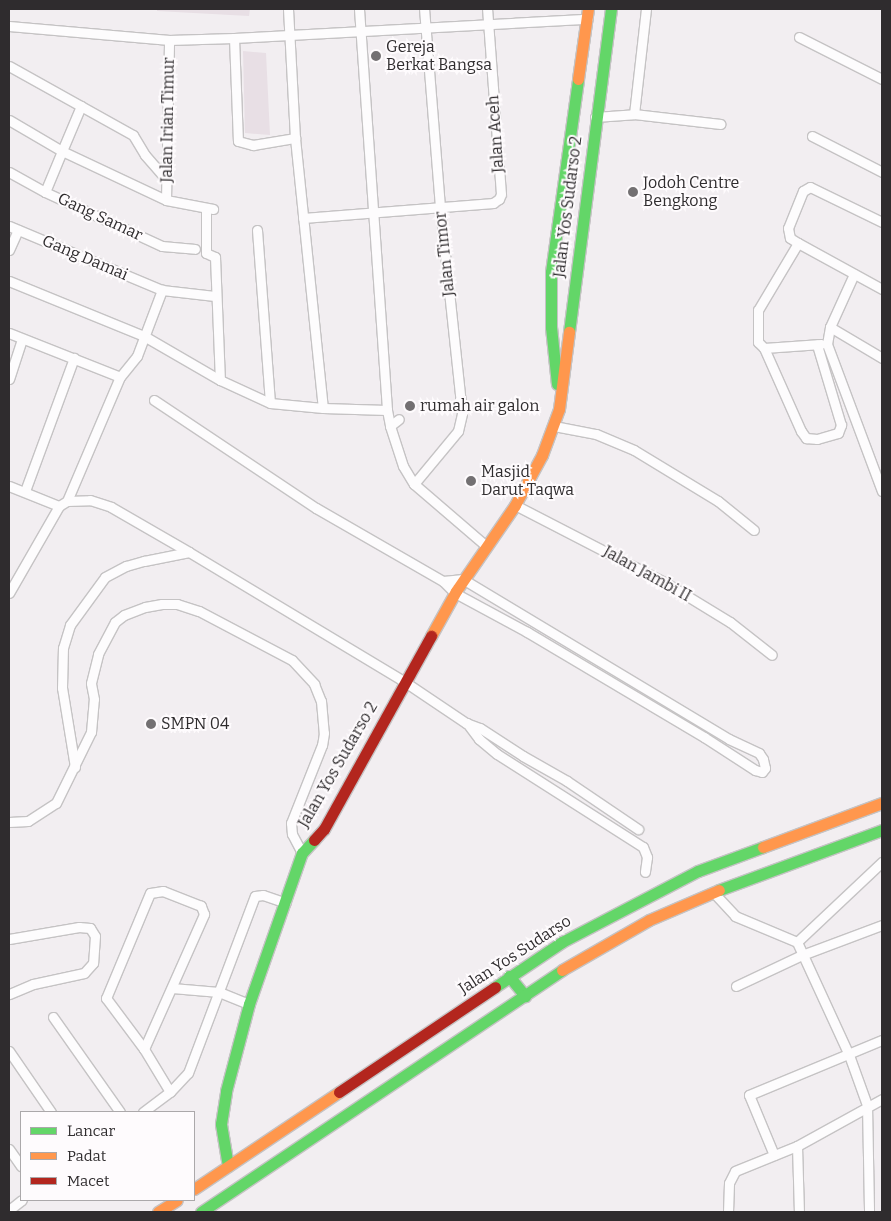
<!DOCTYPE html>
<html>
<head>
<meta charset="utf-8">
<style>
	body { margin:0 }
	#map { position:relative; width:891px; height:1221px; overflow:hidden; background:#f2eef1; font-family:Bitter,serif }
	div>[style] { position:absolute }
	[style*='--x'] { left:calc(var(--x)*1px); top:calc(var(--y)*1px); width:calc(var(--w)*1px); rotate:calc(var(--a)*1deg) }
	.built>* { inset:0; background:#e8dfe5 }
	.roads { filter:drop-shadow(1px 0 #c5c3c4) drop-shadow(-1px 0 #c5c3c4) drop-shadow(0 1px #c5c3c4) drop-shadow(0 -1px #c5c3c4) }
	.street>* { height:9px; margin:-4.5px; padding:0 4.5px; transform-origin:4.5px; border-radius:4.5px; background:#fdfcfd }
	.fast>* { height:11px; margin:-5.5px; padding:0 5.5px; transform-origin:5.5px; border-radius:5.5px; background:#63d668 }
	.slow>* { height:11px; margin:-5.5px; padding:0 5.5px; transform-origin:5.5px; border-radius:5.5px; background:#ff974d }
	.jam>* { height:11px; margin:-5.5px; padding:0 5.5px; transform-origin:5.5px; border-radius:5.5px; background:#b3261e }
	.dots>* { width:14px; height:14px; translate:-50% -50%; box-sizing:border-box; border:2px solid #fefbfd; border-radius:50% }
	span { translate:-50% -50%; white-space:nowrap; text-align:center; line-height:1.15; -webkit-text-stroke:4px #fefbfd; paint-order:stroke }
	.poi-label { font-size:16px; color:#2f2c2e }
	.left { translate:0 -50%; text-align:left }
	.street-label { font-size:16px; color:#2f2c2e }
	.frame { position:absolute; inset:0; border:10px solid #2f2c2e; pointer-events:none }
	.legend { position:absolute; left:20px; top:1111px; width:175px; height:90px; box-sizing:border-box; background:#fefbfd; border:1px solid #aba8aa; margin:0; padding:6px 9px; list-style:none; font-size:15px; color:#2f2c2e }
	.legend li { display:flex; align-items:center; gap:10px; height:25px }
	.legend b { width:25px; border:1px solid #aba8aa }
</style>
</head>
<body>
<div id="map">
	<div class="built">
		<i style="clip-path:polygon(157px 9px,250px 9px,249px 16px,157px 11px)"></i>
		<i style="clip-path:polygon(243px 51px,266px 53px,270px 135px,245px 133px)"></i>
	</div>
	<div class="roads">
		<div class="street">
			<i style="--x:288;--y:9;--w:129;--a:86.9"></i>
			<i style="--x:295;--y:138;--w:271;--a:84.1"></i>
			<i style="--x:323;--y:408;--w:64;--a:1.8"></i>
			<i style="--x:359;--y:9;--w:402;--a:86"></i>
			<i style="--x:387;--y:410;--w:16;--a:79"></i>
			<i style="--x:390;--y:426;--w:42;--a:72"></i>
			<i style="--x:403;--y:466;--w:21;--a:59"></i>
			<i style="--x:414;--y:484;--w:95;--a:40.7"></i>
			<i style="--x:9;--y:26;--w:161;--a:5"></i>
			<i style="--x:169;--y:40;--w:65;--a:-1.8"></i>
			<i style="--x:234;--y:38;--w:354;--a:-3.1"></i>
			<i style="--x:799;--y:37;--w:93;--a:26.8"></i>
			<i style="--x:234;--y:38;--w:103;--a:87.8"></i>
			<i style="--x:238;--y:141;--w:16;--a:15"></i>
			<i style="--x:253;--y:145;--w:43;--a:-9.5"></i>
			<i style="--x:9;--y:66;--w:142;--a:29.1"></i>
			<i style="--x:133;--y:135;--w:23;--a:59"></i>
			<i style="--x:145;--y:155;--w:32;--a:49"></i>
			<i style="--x:634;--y:114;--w:106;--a:-83.5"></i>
			<i style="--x:595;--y:117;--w:39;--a:-4"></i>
			<i style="--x:634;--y:114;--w:87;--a:6.6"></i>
			<i style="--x:9;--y:120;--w:61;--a:30.3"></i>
			<i style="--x:62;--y:151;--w:49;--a:-67.1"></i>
			<i style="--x:812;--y:136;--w:79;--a:27.2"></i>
			<i style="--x:9;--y:172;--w:41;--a:29.1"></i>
			<i style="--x:45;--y:192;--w:129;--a:24.8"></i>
			<i style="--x:162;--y:246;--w:33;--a:5"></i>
			<i style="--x:45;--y:192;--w:44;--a:-67.5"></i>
			<i style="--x:62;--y:151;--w:115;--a:25.2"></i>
			<i style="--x:166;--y:200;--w:48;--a:10.8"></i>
			<i style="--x:166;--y:200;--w:160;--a:-88.9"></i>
			<i style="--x:206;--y:208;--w:45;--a:90"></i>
			<i style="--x:206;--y:253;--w:10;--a:24"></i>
			<i style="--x:215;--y:257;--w:123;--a:87.7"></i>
			<i style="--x:303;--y:218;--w:191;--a:-4.5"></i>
			<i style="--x:493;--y:203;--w:7;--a:-34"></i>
			<i style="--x:499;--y:199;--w:5;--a:-68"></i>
			<i style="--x:501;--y:194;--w:186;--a:-94.3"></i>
			<i style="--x:882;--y:222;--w:80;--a:-154.1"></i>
			<i style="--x:810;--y:187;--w:8;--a:150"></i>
			<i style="--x:803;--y:191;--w:40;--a:112"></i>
			<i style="--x:788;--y:228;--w:10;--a:79"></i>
			<i style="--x:790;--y:238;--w:9;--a:32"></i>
			<i style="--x:798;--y:243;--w:96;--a:28.7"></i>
			<i style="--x:9;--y:226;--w:166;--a:22.7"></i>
			<i style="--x:162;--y:290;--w:53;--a:6.5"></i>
			<i style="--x:257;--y:230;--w:173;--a:85.7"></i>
			<i style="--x:798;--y:243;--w:78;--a:120.8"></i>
			<i style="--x:758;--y:310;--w:32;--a:90"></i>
			<i style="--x:758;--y:342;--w:8;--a:45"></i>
			<i style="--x:764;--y:348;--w:57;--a:-4"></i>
			<i style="--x:9;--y:250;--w:22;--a:-66"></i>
			<i style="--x:854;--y:274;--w:58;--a:114.4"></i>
			<i style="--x:830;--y:327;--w:17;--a:100"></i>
			<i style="--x:827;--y:344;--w:157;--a:69.5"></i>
			<i style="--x:9;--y:281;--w:146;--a:22.2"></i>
			<i style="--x:144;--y:336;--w:88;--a:30.1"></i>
			<i style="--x:220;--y:380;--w:55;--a:24.7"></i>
			<i style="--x:270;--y:403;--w:53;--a:5.4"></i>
			<i style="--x:830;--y:327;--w:61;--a:30.8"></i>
			<i style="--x:9;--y:333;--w:119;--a:21.6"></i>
			<i style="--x:120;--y:377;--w:27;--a:-51"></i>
			<i style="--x:137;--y:356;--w:71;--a:-69.3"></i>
			<i style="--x:764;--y:348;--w:91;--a:66"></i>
			<i style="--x:801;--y:431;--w:9;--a:54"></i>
			<i style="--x:806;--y:438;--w:11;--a:5"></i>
			<i style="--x:817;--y:439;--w:22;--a:-16"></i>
			<i style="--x:838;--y:433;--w:9;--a:-69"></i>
			<i style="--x:841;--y:425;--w:84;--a:-106.7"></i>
			<i style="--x:9;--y:379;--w:42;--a:-72"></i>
			<i style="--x:154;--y:400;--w:195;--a:33.7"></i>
			<i style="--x:316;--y:508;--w:146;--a:29.9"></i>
			<i style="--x:443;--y:581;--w:17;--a:45"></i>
			<i style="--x:455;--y:593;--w:82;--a:28.4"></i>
			<i style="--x:527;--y:632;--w:206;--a:30.7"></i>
			<i style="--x:704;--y:737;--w:61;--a:32.9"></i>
			<i style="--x:755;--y:770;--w:7;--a:16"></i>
			<i style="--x:762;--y:772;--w:5;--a:-53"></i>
			<i style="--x:765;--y:768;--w:9;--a:-103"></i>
			<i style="--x:763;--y:759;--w:7;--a:-124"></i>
			<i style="--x:759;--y:753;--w:33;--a:-155"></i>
			<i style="--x:729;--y:739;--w:310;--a:-149"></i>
			<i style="--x:463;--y:579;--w:20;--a:174"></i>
			<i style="--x:390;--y:426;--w:11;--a:-38"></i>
			<i style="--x:554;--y:426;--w:43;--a:10.8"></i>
			<i style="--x:596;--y:434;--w:41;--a:22.8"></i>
			<i style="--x:634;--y:450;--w:98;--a:31.3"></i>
			<i style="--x:718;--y:501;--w:46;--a:38.9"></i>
			<i style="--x:414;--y:484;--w:69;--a:-50.3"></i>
			<i style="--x:458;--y:431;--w:18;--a:-77"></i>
			<i style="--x:462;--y:413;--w:207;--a:-96.1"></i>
			<i style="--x:440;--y:207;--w:199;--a:-94.6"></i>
			<i style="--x:9;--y:486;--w:54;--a:21.8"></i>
			<i style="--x:59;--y:506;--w:9;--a:-32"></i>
			<i style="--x:67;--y:501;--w:23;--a:-2"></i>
			<i style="--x:90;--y:500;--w:22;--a:18"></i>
			<i style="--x:111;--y:507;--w:90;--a:30"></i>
			<i style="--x:25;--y:491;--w:142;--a:-69.8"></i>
			<i style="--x:67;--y:501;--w:135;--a:-66.9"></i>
			<i style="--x:515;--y:505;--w:170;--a:27.3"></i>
			<i style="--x:666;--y:583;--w:75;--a:31.4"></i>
			<i style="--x:730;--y:622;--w:53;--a:38.2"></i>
			<i style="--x:9;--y:593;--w:100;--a:-60.1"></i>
			<i style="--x:467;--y:723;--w:20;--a:53"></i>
			<i style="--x:479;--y:739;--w:23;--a:40"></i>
			<i style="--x:497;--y:754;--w:173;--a:32.5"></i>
			<i style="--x:643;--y:847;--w:11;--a:68"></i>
			<i style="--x:647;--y:857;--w:15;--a:98"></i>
			<i style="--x:75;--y:767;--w:80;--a:-99.3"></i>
			<i style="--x:62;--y:688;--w:40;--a:-88.6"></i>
			<i style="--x:63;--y:648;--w:24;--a:-73"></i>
			<i style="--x:70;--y:625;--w:59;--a:-53.9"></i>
			<i style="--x:105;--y:577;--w:24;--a:-28"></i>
			<i style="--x:126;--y:566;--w:19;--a:-16"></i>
			<i style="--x:144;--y:561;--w:46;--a:-11.3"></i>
			<i style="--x:189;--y:552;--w:252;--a:31"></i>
			<i style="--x:405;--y:682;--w:73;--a:33.9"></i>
			<i style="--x:466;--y:723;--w:15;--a:20"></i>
			<i style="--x:480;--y:728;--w:51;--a:33.1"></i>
			<i style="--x:523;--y:756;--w:51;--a:29.6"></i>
			<i style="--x:567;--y:781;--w:86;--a:34.1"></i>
			<i style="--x:9;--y:822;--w:19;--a:-3"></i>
			<i style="--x:28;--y:821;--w:33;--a:-33"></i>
			<i style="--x:56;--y:803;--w:79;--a:-63.8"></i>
			<i style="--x:91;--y:732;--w:33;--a:-85"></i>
			<i style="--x:94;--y:699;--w:16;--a:-101"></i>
			<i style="--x:91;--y:683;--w:30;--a:-76"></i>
			<i style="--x:98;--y:654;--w:36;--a:-62"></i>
			<i style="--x:115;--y:622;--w:11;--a:-38"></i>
			<i style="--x:124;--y:615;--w:22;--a:-21"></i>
			<i style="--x:145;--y:607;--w:17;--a:-10"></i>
			<i style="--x:162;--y:604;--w:15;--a:0"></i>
			<i style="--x:177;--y:604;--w:23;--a:18"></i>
			<i style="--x:199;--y:611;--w:105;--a:27.8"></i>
			<i style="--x:292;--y:660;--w:33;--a:47"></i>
			<i style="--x:314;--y:684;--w:18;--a:68"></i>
			<i style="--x:321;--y:701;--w:32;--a:85"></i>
			<i style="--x:324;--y:733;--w:12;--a:99"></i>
			<i style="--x:322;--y:745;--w:84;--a:111.7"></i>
			<i style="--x:291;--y:823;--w:11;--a:85"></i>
			<i style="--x:292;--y:834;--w:21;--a:62"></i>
			<i style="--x:713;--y:892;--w:33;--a:47"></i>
			<i style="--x:735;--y:916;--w:67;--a:22.8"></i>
			<i style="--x:797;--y:942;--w:124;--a:65.3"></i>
			<i style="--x:849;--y:1055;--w:53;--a:70.2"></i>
			<i style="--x:867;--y:1105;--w:107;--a:88.9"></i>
			<i style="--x:9;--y:939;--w:71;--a:-9.7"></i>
			<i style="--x:79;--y:927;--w:11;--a:5"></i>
			<i style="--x:90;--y:928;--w:9;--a:58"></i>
			<i style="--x:95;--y:936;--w:27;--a:94"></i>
			<i style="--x:93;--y:963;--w:13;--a:132"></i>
			<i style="--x:84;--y:973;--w:52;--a:167.8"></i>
			<i style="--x:33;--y:984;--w:26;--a:157"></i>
			<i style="--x:797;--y:942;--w:117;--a:-43.3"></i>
			<i style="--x:736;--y:986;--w:73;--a:-25.2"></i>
			<i style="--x:802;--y:955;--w:85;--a:-20.6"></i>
			<i style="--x:172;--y:988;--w:47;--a:4.9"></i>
			<i style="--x:219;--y:992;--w:32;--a:22"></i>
			<i style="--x:53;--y:1017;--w:116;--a:54.8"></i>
			<i style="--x:144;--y:1049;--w:148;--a:-66"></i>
			<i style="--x:204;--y:914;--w:9;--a:-111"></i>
			<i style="--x:201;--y:906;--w:41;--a:-158.5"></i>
			<i style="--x:163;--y:891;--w:13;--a:171"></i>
			<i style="--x:150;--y:893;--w:114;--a:112.7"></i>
			<i style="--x:106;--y:998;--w:64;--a:53.3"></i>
			<i style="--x:144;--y:1049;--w:50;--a:58.8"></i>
			<i style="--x:9;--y:1051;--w:74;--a:55.5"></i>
			<i style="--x:143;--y:1112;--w:34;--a:-37"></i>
			<i style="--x:170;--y:1092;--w:26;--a:-47"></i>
			<i style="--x:188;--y:1073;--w:189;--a:-69.3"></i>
			<i style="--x:255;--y:896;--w:8;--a:-7"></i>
			<i style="--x:263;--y:895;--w:24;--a:19"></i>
			<i style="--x:797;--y:1146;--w:66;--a:88.3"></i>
			<i style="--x:9;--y:1149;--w:21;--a:55"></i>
			<i style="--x:774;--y:1155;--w:65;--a:-112.6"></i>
			<i style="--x:749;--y:1095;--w:144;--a:-22.5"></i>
			<i style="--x:9;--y:1210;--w:16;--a:-38"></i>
			<i style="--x:728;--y:1212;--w:29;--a:-88"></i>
			<i style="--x:729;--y:1183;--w:13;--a:-63"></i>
			<i style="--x:735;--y:1171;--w:67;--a:-22"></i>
			<i style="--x:797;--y:1146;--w:97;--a:-28.9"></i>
		</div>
		<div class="fast">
			<i style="--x:569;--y:332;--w:326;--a:-82.6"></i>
			<i style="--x:557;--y:384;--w:57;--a:-96"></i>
			<i style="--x:551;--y:327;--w:55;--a:-90"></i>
			<i style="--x:551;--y:272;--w:195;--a:-82"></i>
			<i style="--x:719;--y:890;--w:174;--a:-20.2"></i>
			<i style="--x:509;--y:976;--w:26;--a:51"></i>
			<i style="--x:495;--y:987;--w:81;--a:-33.9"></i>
			<i style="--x:562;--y:942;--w:153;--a:-27.6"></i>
			<i style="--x:698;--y:871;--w:69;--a:-20.3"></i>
			<i style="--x:228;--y:1166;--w:43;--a:-99.5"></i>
			<i style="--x:221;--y:1124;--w:33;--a:-81"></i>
			<i style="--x:226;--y:1091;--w:90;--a:-75.2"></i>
			<i style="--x:249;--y:1004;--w:160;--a:-70.7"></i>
			<i style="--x:302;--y:853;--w:18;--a:-47"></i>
			<i style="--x:201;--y:1212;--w:435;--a:-33.8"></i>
		</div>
		<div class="slow">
			<i style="--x:578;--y:79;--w:71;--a:-81.9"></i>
			<i style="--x:431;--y:636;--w:51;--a:-60.9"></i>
			<i style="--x:456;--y:591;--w:104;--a:-55.5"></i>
			<i style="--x:515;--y:505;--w:57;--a:-61.6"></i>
			<i style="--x:542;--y:455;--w:49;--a:-69.7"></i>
			<i style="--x:559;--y:409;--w:78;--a:-82.6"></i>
			<i style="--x:763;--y:847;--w:127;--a:-20.3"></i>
			<i style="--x:562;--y:970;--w:100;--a:-29.9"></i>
			<i style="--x:649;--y:920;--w:76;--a:-23.2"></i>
			<i style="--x:194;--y:1189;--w:174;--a:-33.8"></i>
			<i style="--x:158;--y:1212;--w:22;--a:-32"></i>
		</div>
		<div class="jam">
			<i style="--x:314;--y:840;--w:15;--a:-48"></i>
			<i style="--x:324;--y:829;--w:221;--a:-61"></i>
			<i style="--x:339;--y:1092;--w:188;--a:-33.9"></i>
		</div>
	</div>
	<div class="dots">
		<i style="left:376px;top:56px;background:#737072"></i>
		<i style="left:633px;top:192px;background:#737072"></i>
		<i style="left:410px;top:406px;background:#737072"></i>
		<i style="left:471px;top:481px;background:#737072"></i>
		<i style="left:151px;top:724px;background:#737072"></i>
	</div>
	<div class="poi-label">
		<span class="left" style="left:386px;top:56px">Gereja<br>Berkat Bangsa</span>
		<span class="left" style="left:643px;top:192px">Jodoh Centre<br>Bengkong</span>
		<span class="left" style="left:420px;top:406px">rumah air galon</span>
		<span class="left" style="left:481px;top:481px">Masjid<br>Darut Taqwa</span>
		<span class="left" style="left:161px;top:724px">SMPN 04</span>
	</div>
	<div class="street-label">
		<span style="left:168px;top:120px;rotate:-89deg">Jalan Irian Timur</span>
		<span style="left:496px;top:134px;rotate:-94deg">Jalan Aceh</span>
		<span style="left:568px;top:207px;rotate:-83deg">Jalan Yos Sudarso 2</span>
		<span style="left:100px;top:217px;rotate:25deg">Gang Samar</span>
		<span style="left:445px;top:254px;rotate:-96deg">Jalan Timor</span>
		<span style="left:85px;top:258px;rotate:23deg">Gang Damai</span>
		<span style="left:647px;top:574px;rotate:29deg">Jalan Jambi II</span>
		<span style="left:338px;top:765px;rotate:-60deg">Jalan Yos Sudarso 2</span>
		<span style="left:515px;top:955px;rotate:-33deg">Jalan Yos Sudarso</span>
	</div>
	<div class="frame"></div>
	<ul class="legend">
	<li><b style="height:6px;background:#63d668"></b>Lancar</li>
	<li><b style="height:6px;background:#ff974d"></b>Padat</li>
	<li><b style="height:6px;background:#b3261e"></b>Macet</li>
	</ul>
</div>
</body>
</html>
